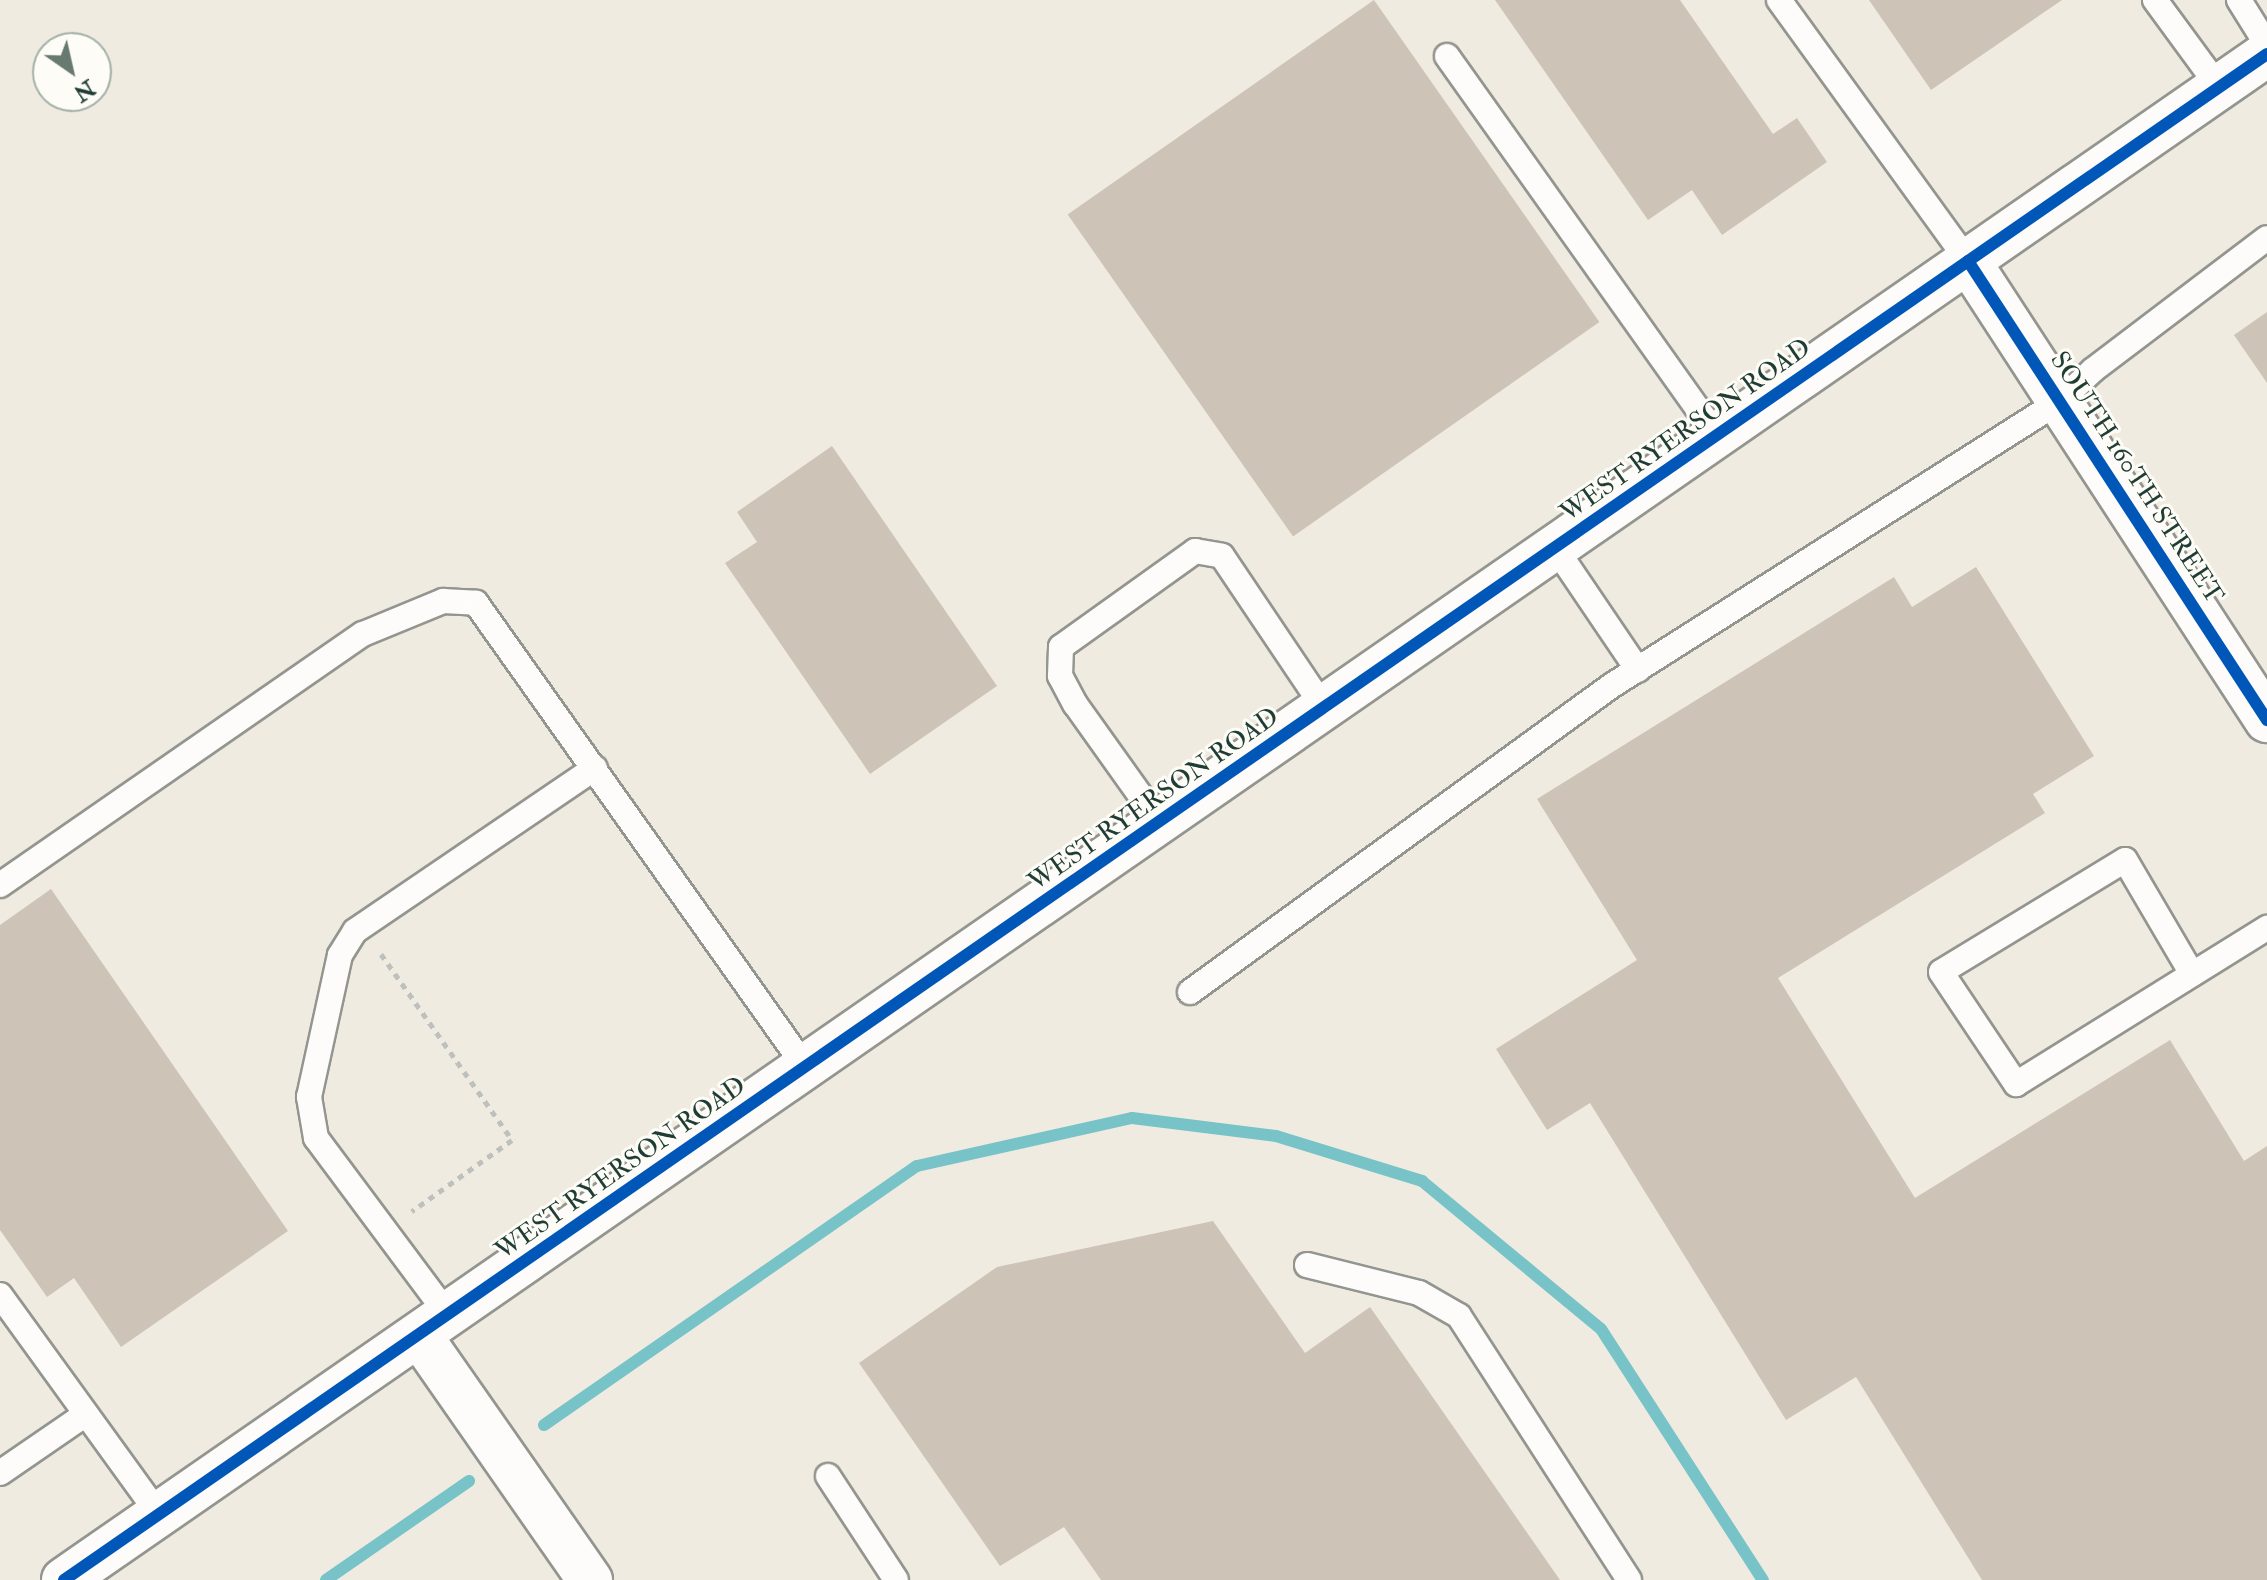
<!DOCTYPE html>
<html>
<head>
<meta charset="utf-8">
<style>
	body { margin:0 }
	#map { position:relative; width:2267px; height:1580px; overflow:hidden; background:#f0ebe0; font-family:"IM FELL Double Pica",serif }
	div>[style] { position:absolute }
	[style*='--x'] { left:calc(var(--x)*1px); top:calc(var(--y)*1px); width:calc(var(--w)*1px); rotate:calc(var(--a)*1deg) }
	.stream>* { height:12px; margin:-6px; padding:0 6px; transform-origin:6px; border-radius:6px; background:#77c3c8 }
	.building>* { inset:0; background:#cdc3b7; transform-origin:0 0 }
	.path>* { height:5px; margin-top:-2.5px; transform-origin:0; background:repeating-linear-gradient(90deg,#bec0bd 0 6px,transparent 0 12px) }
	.roads { filter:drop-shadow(2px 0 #93958f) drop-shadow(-2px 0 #93958f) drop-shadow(0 2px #93958f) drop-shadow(0 -2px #93958f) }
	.service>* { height:24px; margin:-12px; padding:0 12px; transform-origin:12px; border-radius:12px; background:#fdfcfa }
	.minor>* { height:44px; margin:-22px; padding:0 22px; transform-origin:22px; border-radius:22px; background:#fdfcfa }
	.cycleway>* { height:12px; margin:-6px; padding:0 6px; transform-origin:6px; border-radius:6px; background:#0057b8 }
	span { translate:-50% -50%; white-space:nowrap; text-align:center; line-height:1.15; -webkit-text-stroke:6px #fdfcf7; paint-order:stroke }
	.street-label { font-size:26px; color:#1f3d34 }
	.north { position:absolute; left:32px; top:32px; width:80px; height:80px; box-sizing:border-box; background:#fdfcf7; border:2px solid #a4b0a9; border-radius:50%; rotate:146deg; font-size:22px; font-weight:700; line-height:32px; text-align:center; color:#1f3d34 }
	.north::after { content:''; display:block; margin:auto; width:28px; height:36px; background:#687a70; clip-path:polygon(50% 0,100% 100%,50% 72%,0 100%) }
</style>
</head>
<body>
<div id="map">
	<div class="stream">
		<i style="--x:544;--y:1425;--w:454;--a:-34.8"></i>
		<i style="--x:917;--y:1166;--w:220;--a:-12.6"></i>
		<i style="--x:1132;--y:1118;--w:145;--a:7.1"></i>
		<i style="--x:1276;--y:1136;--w:153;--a:17.1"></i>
		<i style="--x:1422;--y:1181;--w:232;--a:39.6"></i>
		<i style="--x:1601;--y:1329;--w:299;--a:57.2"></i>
		<i style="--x:326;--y:1580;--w:174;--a:-34.7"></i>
	</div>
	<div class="building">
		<i style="left:1374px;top:0;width:393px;height:374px;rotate:55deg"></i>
		<i style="clip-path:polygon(1495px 0,1680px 0,1773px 134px,1797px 118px,1827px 162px,1722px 235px,1692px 190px,1648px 220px)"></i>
		<i style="clip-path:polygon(1869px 0,2062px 0,1931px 90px)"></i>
		<i style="clip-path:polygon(2267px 312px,2267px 383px,2234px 335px)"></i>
		<i style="clip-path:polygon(832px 446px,997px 686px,870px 774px,725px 563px,757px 542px,737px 512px)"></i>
		<i style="clip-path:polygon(1976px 567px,2094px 756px,2033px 794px,2045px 813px,1778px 978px,1915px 1198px,2170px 1040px,2244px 1161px,2267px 1146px,2267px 1580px,1982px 1580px,1856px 1377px,1786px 1420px,1590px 1103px,1547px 1130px,1496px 1049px,1637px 960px,1537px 799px,1894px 577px,1912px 607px)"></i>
		<i style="clip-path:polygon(51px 889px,288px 1231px,121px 1347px,74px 1278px,47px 1297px,0 1230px,0 925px)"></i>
		<i style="clip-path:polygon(1213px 1221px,1305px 1353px,1370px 1307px,1560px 1580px,1101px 1580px,1064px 1527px,1000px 1566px,859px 1363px,997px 1267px)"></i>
	</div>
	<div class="path">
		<i style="--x:381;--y:954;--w:228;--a:54.8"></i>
		<i style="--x:512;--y:1140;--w:123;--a:144.6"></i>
	</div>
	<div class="roads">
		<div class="service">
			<i style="--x:1779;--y:0;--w:322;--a:54.1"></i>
			<i style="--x:2155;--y:0;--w:108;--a:53.7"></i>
			<i style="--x:2239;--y:0;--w:53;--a:58.1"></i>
			<i style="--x:1447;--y:56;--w:466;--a:54.6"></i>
			<i style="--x:1556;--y:549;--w:146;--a:55.9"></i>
			<i style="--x:1160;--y:823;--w:146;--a:-125.5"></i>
			<i style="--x:1075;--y:704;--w:32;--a:-118"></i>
			<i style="--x:1060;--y:676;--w:29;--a:-88"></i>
			<i style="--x:1061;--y:647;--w:165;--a:-35.6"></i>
			<i style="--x:1195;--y:551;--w:27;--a:10"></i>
			<i style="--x:1222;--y:556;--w:184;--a:56.1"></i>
			<i style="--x:0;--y:885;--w:441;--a:-34.7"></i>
			<i style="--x:363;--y:634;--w:87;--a:-22.4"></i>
			<i style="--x:443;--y:601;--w:33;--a:3"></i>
			<i style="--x:476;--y:603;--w:570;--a:54.64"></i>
			<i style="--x:2192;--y:974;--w:132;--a:-120.4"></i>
			<i style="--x:2125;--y:860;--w:215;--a:148.7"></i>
			<i style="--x:1941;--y:972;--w:135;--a:56.2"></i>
			<i style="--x:2016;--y:1084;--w:296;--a:-31.9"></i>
			<i style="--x:1190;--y:992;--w:520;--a:-36.01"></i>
			<i style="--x:1611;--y:686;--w:532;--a:-32.41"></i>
			<i style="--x:2060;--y:401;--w:45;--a:-43.2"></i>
			<i style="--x:2093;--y:370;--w:218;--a:-37.2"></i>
			<i style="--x:1307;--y:1265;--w:115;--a:14"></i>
			<i style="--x:1419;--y:1293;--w:46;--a:29.9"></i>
			<i style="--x:1459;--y:1316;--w:314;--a:57.2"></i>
			<i style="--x:0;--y:1295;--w:271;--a:54.1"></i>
			<i style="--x:448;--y:1315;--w:221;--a:-126.7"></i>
			<i style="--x:316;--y:1138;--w:42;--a:-99.7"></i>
			<i style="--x:309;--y:1097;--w:145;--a:-77.7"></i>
			<i style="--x:340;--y:955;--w:28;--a:-58"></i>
			<i style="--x:355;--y:931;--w:290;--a:-34.2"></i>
			<i style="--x:0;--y:1473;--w:104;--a:-34.5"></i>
			<i style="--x:828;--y:1476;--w:124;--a:56.8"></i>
		</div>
		<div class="minor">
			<i style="--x:1968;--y:261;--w:548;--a:56.92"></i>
			<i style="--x:419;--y:1335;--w:299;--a:55.1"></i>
			<i style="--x:64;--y:1580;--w:2680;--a:-34.71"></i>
		</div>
	</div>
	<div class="cycleway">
		<i style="--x:1968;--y:261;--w:548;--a:56.92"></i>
		<i style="--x:64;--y:1580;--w:2680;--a:-34.71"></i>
	</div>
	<div class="street-label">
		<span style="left:1686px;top:431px;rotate:-35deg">WEST RYERSON ROAD</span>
		<span style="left:2136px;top:478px;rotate:57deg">SOUTH 160TH STREET</span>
		<span style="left:1154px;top:800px;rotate:-35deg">WEST RYERSON ROAD</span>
		<span style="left:621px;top:1169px;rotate:-35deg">WEST RYERSON ROAD</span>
	</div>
	<div class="north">N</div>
</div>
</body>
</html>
